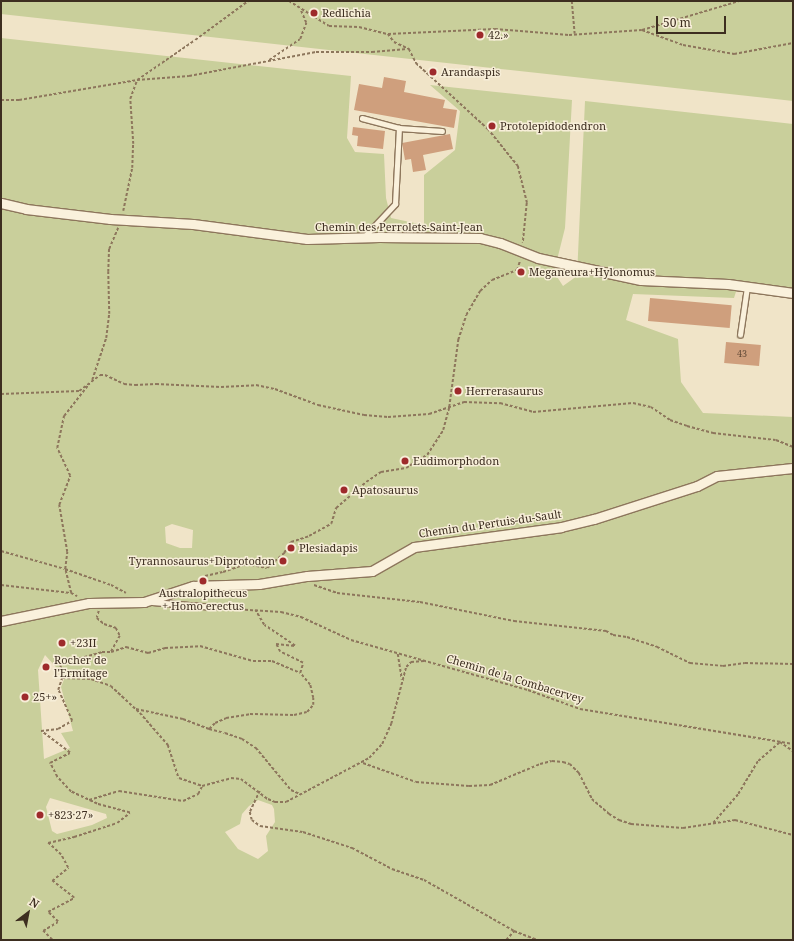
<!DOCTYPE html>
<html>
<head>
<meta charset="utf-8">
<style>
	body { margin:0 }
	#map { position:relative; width:794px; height:941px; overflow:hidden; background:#f0e4c8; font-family:"Noto Serif",serif }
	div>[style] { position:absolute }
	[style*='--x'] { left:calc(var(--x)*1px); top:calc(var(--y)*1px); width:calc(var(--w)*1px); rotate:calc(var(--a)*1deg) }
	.green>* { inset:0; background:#c9cf9b }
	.building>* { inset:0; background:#cf9f7d; transform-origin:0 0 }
	.path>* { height:1.5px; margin-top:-0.75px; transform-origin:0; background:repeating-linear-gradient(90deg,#8d765c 0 3px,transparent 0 5px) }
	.roads { filter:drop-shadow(1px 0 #8d765c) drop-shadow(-1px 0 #8d765c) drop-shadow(0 1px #8d765c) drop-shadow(0 -1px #8d765c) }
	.lane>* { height:4.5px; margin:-2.25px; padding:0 2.25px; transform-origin:2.25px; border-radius:2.25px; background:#faf1dc }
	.street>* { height:9px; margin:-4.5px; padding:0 4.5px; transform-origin:4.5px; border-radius:4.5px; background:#faf1dc }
	.dots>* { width:11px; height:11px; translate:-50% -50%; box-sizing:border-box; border:2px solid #f7eed8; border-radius:50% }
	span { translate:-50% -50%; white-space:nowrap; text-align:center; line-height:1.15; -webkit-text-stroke:3px #f7eed8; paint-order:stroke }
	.number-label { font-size:9px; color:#624a37 }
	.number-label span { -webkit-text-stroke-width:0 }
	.poi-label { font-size:11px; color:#3d2e20 }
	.left { translate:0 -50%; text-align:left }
	.right { translate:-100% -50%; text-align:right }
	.street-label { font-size:11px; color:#3d2e20 }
	.frame { position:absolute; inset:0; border:2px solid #3d2e20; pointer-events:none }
	.north { position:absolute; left:8px; top:893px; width:40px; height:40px; -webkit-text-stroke:3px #f7eed8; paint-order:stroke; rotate:32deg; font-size:11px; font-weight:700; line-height:16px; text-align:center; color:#3d2e20 }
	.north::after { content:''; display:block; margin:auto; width:14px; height:18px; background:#3d2e20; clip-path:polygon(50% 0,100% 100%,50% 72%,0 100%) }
	.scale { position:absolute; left:656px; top:16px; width:70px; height:18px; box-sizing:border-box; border:2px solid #3d2e20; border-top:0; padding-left:5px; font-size:12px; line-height:14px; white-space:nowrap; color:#3d2e20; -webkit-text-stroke:3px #f7eed8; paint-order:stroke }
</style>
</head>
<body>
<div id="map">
	<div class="green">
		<i style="clip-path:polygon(1px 1px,793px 1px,793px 101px,1px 14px)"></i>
		<i style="clip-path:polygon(evenodd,1px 38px,351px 76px,347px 138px,355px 152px,384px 154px,386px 198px,391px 218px,424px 225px,424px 175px,455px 150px,460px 111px,430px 85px,572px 100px,565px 228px,554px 272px,563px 286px,577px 276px,585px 101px,793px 124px,793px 288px,739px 282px,734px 298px,633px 294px,626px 320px,678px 339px,681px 382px,703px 413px,793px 417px,793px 940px,1px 940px,1px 38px,172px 524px,193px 530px,192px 548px,180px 548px,166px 543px,165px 527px,172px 524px,1px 38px,45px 655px,65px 677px,61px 687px,73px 731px,61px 733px,70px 748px,44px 759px,38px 670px,45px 655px,1px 38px,50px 798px,106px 814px,107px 818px,92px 825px,57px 834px,52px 831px,46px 807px,50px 798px,1px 38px,258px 800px,272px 805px,274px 809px,275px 822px,266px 836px,268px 851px,258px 859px,238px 849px,225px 832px,240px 824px,242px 814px,249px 806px,258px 800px)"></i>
	</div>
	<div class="building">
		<i style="clip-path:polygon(384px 77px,406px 81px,404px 92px,445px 100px,443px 108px,457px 110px,454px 128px,354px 110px,359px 84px,382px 88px)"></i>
		<i style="clip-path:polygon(353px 127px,385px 131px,383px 149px,357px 146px,358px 136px,352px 135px)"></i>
		<i style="clip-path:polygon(450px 134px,453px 149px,423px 155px,426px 170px,413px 172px,411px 159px,405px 160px,402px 143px)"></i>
		<i style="left:650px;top:298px;width:82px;height:23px;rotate:5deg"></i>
		<i style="left:726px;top:342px;width:35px;height:21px;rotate:5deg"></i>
	</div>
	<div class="path">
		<i style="--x:289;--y:1;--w:47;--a:32"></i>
		<i style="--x:329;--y:26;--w:30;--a:2"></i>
		<i style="--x:359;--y:27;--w:30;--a:14"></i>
		<i style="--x:388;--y:34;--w:107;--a:-2.7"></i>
		<i style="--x:495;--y:29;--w:74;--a:4.6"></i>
		<i style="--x:569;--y:35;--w:73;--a:-3.9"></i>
		<i style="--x:642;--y:30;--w:44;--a:20.1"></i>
		<i style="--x:683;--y:45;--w:52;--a:10"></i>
		<i style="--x:734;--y:54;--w:60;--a:-10.6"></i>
		<i style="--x:572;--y:1;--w:33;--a:85"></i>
		<i style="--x:642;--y:30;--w:101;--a:-16.6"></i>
		<i style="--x:388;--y:34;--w:10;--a:53"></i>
		<i style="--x:394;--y:42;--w:17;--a:25"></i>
		<i style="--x:409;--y:49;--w:16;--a:63"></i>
		<i style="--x:416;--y:63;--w:98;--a:42.5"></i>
		<i style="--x:488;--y:129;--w:48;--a:51"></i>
		<i style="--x:518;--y:166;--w:38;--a:76"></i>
		<i style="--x:527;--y:203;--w:40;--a:95.7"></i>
		<i style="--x:269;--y:60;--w:37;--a:-34"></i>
		<i style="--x:300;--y:39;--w:17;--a:-69"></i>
		<i style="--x:306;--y:23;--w:15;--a:-113"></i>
		<i style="--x:1;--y:100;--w:18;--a:0"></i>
		<i style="--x:19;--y:100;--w:120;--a:-9.6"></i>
		<i style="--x:137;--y:80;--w:52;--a:-4.4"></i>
		<i style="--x:189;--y:76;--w:129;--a:-10.7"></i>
		<i style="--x:316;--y:52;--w:56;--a:0"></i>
		<i style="--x:372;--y:52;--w:35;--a:-5"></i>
		<i style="--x:123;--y:211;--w:44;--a:-78.2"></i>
		<i style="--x:132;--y:168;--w:24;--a:-88"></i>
		<i style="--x:133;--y:144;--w:45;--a:-93.8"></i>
		<i style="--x:130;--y:99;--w:20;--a:-70"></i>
		<i style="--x:137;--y:80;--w:70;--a:-34.6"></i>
		<i style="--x:195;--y:40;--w:66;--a:-36.3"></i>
		<i style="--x:92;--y:380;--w:44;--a:-71.6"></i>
		<i style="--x:106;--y:338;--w:24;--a:-83"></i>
		<i style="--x:109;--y:314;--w:42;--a:-91.4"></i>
		<i style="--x:108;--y:272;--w:23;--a:-88"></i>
		<i style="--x:109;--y:249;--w:23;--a:-67"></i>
		<i style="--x:1;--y:394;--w:78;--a:-2.2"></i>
		<i style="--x:79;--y:391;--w:26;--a:-37"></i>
		<i style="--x:100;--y:375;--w:5;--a:0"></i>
		<i style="--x:105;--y:375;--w:21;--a:25"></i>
		<i style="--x:124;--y:384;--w:11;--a:5"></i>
		<i style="--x:135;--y:385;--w:21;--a:-3"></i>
		<i style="--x:156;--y:384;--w:65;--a:2.6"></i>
		<i style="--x:221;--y:387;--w:35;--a:-3"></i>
		<i style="--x:256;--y:385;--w:19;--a:12"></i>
		<i style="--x:275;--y:389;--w:46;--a:20.4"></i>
		<i style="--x:318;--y:405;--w:47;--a:12.3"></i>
		<i style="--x:364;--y:415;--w:24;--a:5"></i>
		<i style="--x:388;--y:417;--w:41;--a:-4.2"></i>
		<i style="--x:429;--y:414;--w:37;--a:-19"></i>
		<i style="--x:464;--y:402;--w:36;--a:2"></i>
		<i style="--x:500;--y:403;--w:34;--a:15"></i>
		<i style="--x:533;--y:412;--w:100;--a:-5.1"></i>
		<i style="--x:633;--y:403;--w:18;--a:13"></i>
		<i style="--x:651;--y:407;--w:23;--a:34"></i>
		<i style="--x:670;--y:420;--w:18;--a:19"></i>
		<i style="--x:687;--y:426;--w:27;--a:15"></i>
		<i style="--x:713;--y:433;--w:63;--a:6.3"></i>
		<i style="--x:776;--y:440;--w:18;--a:22"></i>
		<i style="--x:1;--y:551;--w:66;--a:15.7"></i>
		<i style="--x:65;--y:569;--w:49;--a:19.2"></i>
		<i style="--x:111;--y:585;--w:17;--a:28"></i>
		<i style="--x:205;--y:576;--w:18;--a:-13"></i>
		<i style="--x:223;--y:572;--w:24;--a:-19"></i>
		<i style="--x:246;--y:564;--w:21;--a:11"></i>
		<i style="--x:267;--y:568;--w:23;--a:-41"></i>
		<i style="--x:284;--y:553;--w:13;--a:-58"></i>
		<i style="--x:291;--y:542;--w:19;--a:-18"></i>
		<i style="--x:309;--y:536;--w:25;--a:-29"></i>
		<i style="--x:331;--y:524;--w:17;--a:-73"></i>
		<i style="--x:336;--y:508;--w:40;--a:-41"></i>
		<i style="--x:366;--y:482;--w:18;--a:-34"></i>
		<i style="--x:381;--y:472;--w:25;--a:-9"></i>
		<i style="--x:406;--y:468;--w:25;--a:-32"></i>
		<i style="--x:427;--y:455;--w:30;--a:-57"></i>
		<i style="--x:443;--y:430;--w:24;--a:-75"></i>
		<i style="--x:449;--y:407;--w:68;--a:-82.3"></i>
		<i style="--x:458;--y:340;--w:26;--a:-72"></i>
		<i style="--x:466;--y:315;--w:28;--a:-60"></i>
		<i style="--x:480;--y:291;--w:16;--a:-43"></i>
		<i style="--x:492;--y:280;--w:27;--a:-22"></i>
		<i style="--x:517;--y:270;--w:10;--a:-73"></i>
		<i style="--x:1;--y:585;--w:70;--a:6.5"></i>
		<i style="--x:71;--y:593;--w:7;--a:27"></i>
		<i style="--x:314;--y:585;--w:24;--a:19"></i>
		<i style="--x:337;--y:593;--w:83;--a:6.2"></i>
		<i style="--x:420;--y:602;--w:96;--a:11.4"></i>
		<i style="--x:514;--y:621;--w:93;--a:6.2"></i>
		<i style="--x:606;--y:631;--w:8;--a:30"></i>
		<i style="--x:613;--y:635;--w:14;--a:8"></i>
		<i style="--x:627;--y:637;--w:32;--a:18"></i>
		<i style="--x:657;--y:647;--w:37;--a:26"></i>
		<i style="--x:690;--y:663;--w:33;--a:5"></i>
		<i style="--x:723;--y:666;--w:22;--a:-8"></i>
		<i style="--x:745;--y:663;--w:48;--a:1.2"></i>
		<i style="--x:71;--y:593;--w:25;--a:-104"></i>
		<i style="--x:65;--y:569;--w:17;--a:-83"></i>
		<i style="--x:67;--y:552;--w:48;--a:-99.7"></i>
		<i style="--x:59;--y:505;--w:31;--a:-69"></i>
		<i style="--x:70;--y:476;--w:31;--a:-115"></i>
		<i style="--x:57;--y:448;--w:33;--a:-78"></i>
		<i style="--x:64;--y:416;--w:41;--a:-52"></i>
		<i style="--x:220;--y:608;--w:61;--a:3.8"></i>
		<i style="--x:281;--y:612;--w:21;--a:14"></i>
		<i style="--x:301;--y:617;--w:55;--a:24.7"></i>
		<i style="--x:351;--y:640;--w:184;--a:15.8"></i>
		<i style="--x:528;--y:690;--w:55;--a:20.1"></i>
		<i style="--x:580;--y:709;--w:216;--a:9.3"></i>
		<i style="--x:99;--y:611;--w:7;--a:106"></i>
		<i style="--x:97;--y:618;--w:9;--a:41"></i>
		<i style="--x:104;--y:624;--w:13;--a:18"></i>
		<i style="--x:116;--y:628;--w:9;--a:63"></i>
		<i style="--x:120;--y:636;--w:18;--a:119"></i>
		<i style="--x:398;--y:654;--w:26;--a:81"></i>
		<i style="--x:62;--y:678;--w:29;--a:2"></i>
		<i style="--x:91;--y:679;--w:21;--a:19"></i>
		<i style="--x:111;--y:686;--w:40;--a:43"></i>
		<i style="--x:140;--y:713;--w:43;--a:48.8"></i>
		<i style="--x:168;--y:745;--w:35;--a:72"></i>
		<i style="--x:179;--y:778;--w:24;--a:19"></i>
		<i style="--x:202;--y:786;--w:30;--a:-15"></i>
		<i style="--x:231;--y:778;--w:10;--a:6"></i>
		<i style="--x:241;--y:779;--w:34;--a:37"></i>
		<i style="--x:268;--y:799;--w:8;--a:23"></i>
		<i style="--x:275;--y:802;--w:11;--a:0"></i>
		<i style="--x:286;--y:802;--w:94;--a:-27.9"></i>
		<i style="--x:369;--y:758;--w:19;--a:-47"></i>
		<i style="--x:382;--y:744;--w:22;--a:-66"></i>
		<i style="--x:391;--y:724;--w:59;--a:-75.3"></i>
		<i style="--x:406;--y:667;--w:7;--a:-45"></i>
		<i style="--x:411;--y:662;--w:13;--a:-4"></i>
		<i style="--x:136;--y:709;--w:48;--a:12"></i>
		<i style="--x:183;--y:719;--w:28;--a:21"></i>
		<i style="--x:209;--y:729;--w:8;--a:-45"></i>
		<i style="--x:215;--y:723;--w:12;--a:-24"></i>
		<i style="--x:226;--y:718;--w:24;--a:-9"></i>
		<i style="--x:250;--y:714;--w:44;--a:1.3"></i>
		<i style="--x:294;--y:715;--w:13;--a:-13"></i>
		<i style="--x:307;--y:712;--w:9;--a:-49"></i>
		<i style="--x:313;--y:705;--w:7;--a:-90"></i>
		<i style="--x:313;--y:698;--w:13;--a:-103"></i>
		<i style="--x:310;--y:685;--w:16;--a:-130"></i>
		<i style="--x:209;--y:729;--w:16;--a:14"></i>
		<i style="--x:225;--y:733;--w:18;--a:19"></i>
		<i style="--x:242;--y:739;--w:17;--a:33"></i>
		<i style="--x:256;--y:748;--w:55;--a:50.2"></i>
		<i style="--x:291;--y:790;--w:10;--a:24"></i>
		<i style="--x:363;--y:763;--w:56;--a:19.7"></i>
		<i style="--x:416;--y:782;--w:53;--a:4.3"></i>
		<i style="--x:469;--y:786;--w:21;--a:-3"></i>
		<i style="--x:490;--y:785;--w:54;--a:-22.8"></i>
		<i style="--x:540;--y:764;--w:12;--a:-14"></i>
		<i style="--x:552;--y:761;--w:11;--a:5"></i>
		<i style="--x:563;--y:762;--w:7;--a:16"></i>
		<i style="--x:570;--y:764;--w:13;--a:45"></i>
		<i style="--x:579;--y:773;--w:29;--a:63"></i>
		<i style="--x:592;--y:799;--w:23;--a:41"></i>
		<i style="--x:609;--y:814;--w:12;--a:31"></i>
		<i style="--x:619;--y:820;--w:13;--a:18"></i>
		<i style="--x:631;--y:824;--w:52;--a:4.4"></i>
		<i style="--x:683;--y:828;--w:53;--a:-8.7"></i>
		<i style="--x:735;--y:820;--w:60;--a:14.5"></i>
		<i style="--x:260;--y:791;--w:23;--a:115"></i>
		<i style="--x:250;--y:812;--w:8;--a:76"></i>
		<i style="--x:252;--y:820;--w:10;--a:37"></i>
		<i style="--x:260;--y:826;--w:43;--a:7.9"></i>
		<i style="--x:303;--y:832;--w:52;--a:18.1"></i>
		<i style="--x:352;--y:848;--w:45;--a:27.7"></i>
		<i style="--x:392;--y:869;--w:34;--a:19"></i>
		<i style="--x:424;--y:880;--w:103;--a:29.5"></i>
		<i style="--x:514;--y:931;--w:25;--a:21"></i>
		<i style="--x:89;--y:800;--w:31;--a:-17"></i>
		<i style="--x:119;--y:791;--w:65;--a:8.9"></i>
		<i style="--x:183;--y:801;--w:17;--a:-25"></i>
		<i style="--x:198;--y:794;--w:9;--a:-63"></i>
		<i style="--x:713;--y:823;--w:38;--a:-49"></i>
		<i style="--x:738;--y:794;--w:39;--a:-59"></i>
		<i style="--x:758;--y:761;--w:29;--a:-41"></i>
		<i style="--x:780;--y:742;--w:16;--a:35"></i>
		<i style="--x:52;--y:940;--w:13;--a:-135"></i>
		<i style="--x:43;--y:931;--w:17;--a:-31"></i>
		<i style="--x:58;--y:922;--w:14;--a:-135"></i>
		<i style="--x:48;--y:912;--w:30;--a:-28"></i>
		<i style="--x:74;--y:898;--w:28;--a:-142"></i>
		<i style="--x:52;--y:881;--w:21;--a:-39"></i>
		<i style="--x:68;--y:868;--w:15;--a:-118"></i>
		<i style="--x:61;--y:855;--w:18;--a:-137"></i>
		<i style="--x:48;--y:843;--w:27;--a:-13"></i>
		<i style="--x:74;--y:837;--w:45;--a:-18"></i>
		<i style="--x:117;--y:823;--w:16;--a:-38"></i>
		<i style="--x:130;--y:813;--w:34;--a:-165"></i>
		<i style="--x:97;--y:804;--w:29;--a:-155"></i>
		<i style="--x:71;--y:792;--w:21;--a:-133"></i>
		<i style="--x:57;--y:777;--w:16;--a:-117"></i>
		<i style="--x:50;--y:763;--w:22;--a:-27"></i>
		<i style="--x:70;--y:753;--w:36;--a:-143"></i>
		<i style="--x:41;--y:731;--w:17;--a:-7"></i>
		<i style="--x:58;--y:729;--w:16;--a:-30"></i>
		<i style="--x:72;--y:721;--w:34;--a:-114"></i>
		<i style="--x:58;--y:690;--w:13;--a:-72"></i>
		<i style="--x:62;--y:678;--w:14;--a:-98"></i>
		<i style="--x:60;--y:664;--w:44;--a:-15.9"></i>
		<i style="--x:102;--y:652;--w:9;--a:0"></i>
		<i style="--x:111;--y:652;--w:16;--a:-18"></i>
		<i style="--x:126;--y:647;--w:23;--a:15"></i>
		<i style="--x:148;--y:653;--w:18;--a:-16"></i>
		<i style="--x:165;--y:648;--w:35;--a:-3"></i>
		<i style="--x:200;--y:646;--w:55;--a:15.8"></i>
		<i style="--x:253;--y:661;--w:19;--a:0"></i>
		<i style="--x:272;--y:661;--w:30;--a:23"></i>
		<i style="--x:300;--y:673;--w:10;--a:-73"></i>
		<i style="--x:303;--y:663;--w:25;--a:-154"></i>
		<i style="--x:280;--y:652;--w:9;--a:-117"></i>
		<i style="--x:276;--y:644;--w:19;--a:6"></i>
		<i style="--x:295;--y:646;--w:37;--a:-146"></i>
		<i style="--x:264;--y:625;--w:17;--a:-121"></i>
		<i style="--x:506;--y:940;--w:12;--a:-48"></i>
	</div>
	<div class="roads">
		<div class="lane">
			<i style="--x:362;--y:118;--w:38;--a:15"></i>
			<i style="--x:399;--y:128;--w:43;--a:4"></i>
			<i style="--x:365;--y:236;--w:44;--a:-46.8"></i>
			<i style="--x:395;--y:204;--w:76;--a:-87"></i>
			<i style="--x:740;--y:335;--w:49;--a:-81.7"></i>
			<i style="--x:152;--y:602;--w:62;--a:4.6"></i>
		</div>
		<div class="street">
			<i style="--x:1;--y:203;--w:26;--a:13"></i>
			<i style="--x:26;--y:209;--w:85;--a:6.8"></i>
			<i style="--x:110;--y:219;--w:83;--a:3.4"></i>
			<i style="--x:193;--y:224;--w:115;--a:7.5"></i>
			<i style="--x:307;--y:239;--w:72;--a:-1.6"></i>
			<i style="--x:379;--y:237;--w:101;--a:0.6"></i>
			<i style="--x:480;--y:238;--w:21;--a:14"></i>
			<i style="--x:500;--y:243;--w:41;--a:21.5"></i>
			<i style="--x:538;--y:258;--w:105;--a:12.1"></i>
			<i style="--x:641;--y:280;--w:87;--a:2.6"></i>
			<i style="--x:728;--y:284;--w:66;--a:7.9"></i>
			<i style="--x:1;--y:621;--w:90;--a:-11.6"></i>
			<i style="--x:89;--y:603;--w:55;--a:-1"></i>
			<i style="--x:144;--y:602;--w:52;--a:-18.1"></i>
			<i style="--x:193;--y:586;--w:66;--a:-1.7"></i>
			<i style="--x:259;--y:584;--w:49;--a:-9.5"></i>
			<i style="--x:307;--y:576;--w:65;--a:-4.4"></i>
			<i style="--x:372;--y:571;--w:48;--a:-29.7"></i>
			<i style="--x:414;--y:547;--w:148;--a:-7.7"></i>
			<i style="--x:561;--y:527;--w:34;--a:-14"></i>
			<i style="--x:594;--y:519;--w:108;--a:-17.8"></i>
			<i style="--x:697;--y:486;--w:22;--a:-27"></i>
			<i style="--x:717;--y:476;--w:76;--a:-6"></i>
		</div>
	</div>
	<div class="dots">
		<i style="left:314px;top:13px;background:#9e2a2b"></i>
		<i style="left:480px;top:35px;background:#9e2a2b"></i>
		<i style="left:433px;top:72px;background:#9e2a2b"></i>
		<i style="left:492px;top:126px;background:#9e2a2b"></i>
		<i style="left:521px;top:272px;background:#9e2a2b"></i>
		<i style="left:458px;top:391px;background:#9e2a2b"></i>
		<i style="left:405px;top:461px;background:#9e2a2b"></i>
		<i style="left:344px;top:490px;background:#9e2a2b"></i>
		<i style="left:291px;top:548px;background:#9e2a2b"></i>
		<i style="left:283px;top:561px;background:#9e2a2b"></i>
		<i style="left:203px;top:581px;background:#9e2a2b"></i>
		<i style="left:62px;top:643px;background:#9e2a2b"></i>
		<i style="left:46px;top:667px;background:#9e2a2b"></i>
		<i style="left:25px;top:697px;background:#9e2a2b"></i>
		<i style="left:40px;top:815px;background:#9e2a2b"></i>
	</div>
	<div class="number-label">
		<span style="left:742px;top:354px">43</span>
	</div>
	<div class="poi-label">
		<span class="left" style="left:322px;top:13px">Redlichia</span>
		<span class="left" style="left:488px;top:35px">42.»</span>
		<span class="left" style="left:441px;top:72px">Arandaspis</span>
		<span class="left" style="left:500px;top:126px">Protolepidodendron</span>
		<span class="left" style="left:529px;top:272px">Meganeura+Hylonomus</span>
		<span class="left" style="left:466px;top:391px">Herrerasaurus</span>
		<span class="left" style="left:413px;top:461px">Eudimorphodon</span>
		<span class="left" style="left:352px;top:490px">Apatosaurus</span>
		<span class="left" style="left:299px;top:548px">Plesiadapis</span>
		<span class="right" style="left:275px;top:561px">Tyrannosaurus+Diprotodon</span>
		<span style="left:203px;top:600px">Australopithecus<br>+ Homo erectus</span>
		<span class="left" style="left:70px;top:643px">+23II</span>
		<span class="left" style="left:54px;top:667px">Rocher de<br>l'Ermitage</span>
		<span class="left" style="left:33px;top:697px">25+»</span>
		<span class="left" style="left:48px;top:815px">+823·27»</span>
	</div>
	<div class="street-label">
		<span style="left:399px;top:227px">Chemin des Perrolets-Saint-Jean</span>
		<span style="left:490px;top:524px;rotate:-8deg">Chemin du Pertuis-du-Sault</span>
		<span style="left:515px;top:679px;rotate:17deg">Chemin de la Combacervey</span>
	</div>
	<div class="frame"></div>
	<div class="north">N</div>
	<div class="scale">50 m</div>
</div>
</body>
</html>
